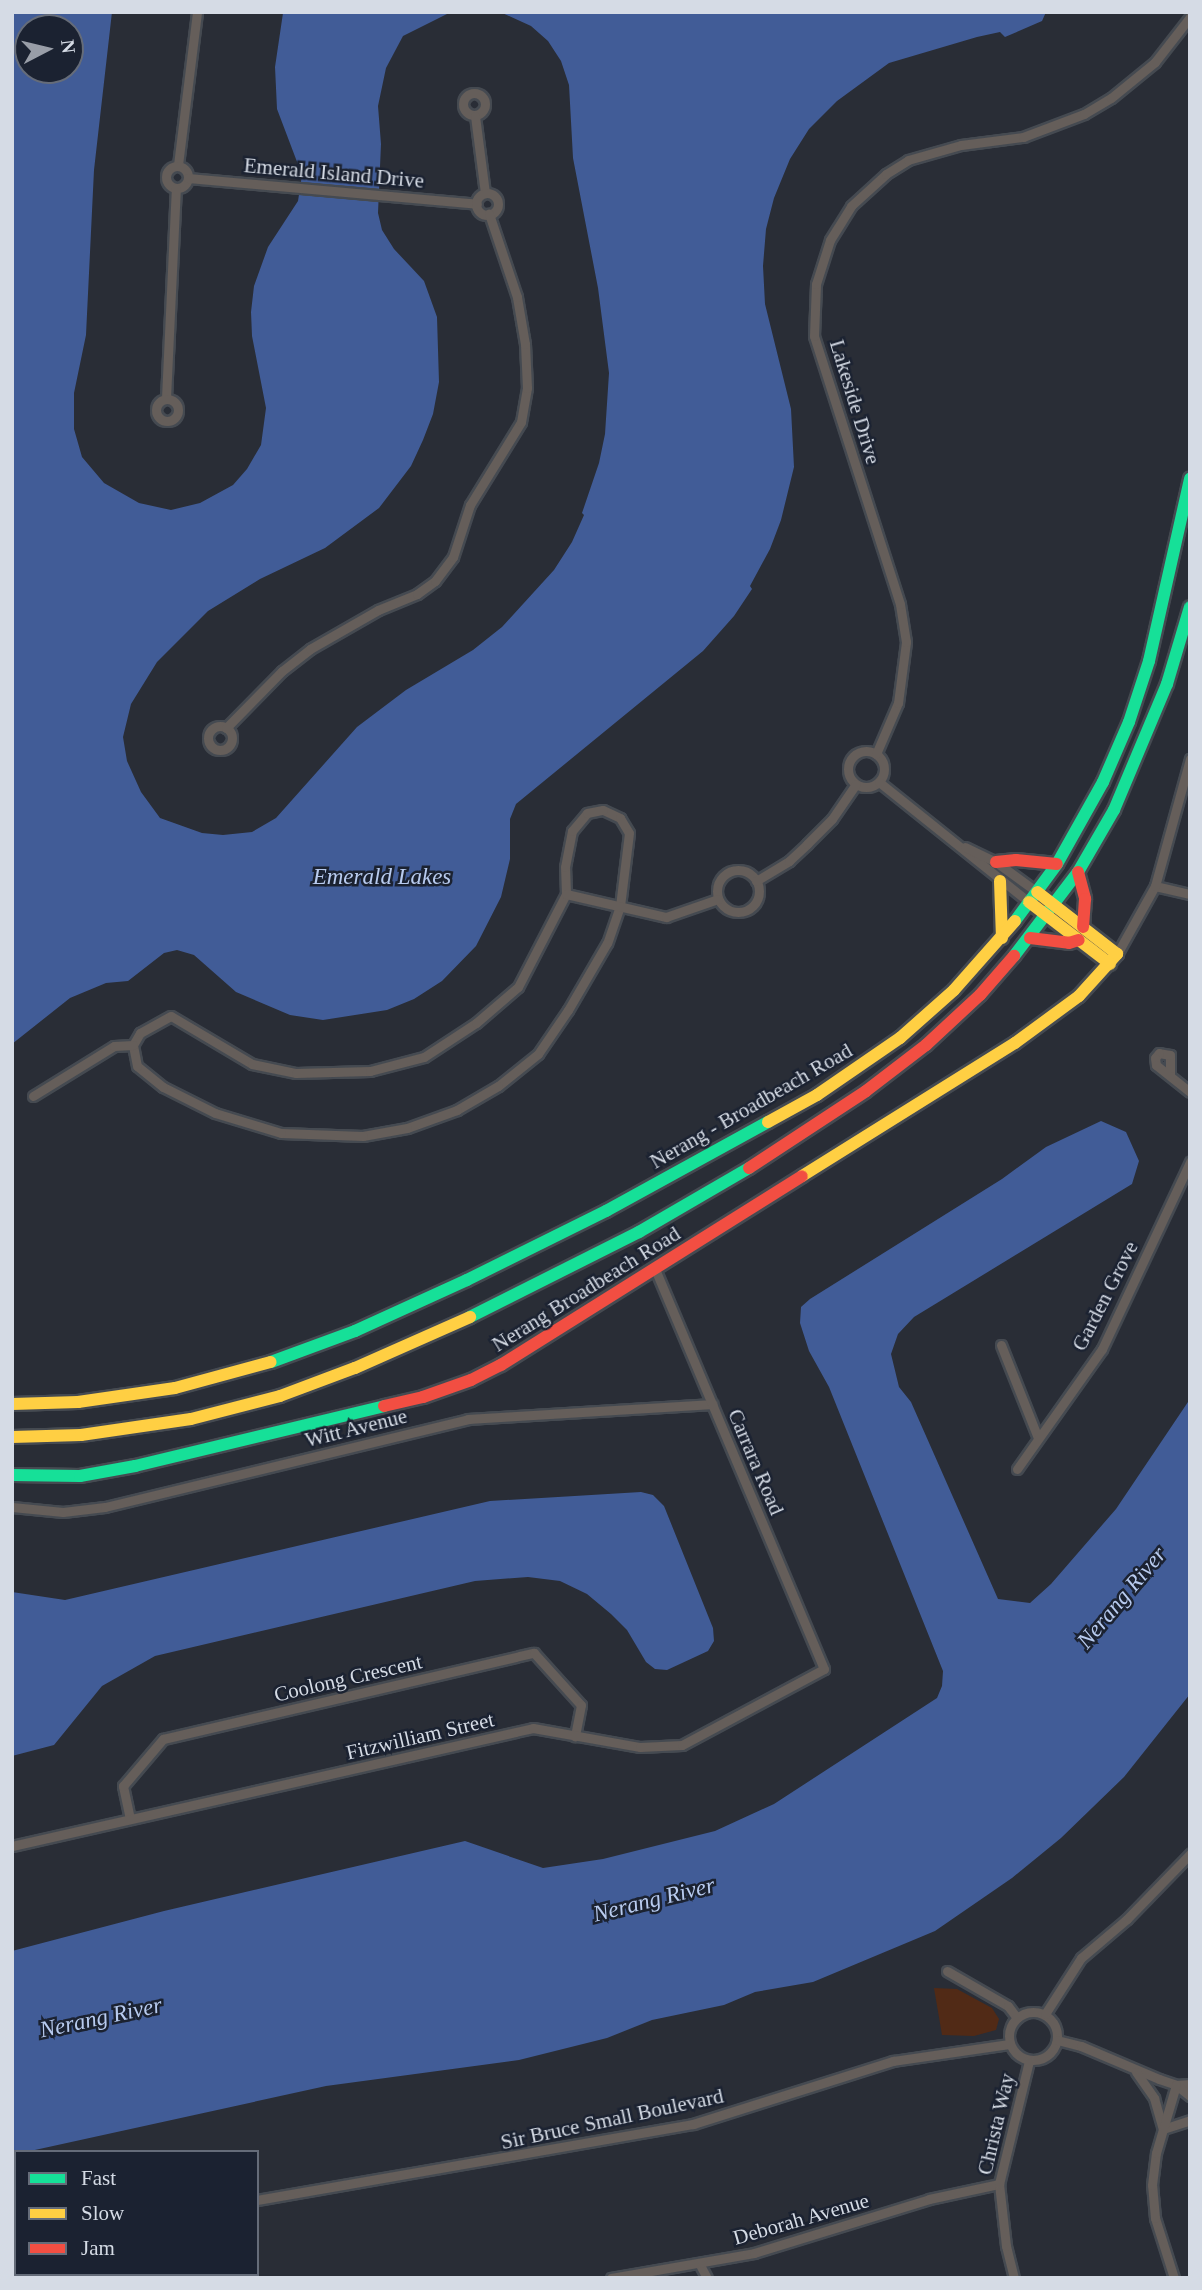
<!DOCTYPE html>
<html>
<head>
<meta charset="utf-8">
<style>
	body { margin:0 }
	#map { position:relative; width:1202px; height:2290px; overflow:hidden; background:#292d36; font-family:"Times New Roman",serif }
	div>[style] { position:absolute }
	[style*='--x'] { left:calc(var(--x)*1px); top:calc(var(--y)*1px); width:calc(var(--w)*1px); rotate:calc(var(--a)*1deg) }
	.green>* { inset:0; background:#512a16 }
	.water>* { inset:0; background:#415c97 }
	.roads { filter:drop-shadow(2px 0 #454a51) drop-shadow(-2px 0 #454a51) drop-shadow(0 2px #454a51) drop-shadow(0 -2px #454a51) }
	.street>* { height:9px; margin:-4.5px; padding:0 4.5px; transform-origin:4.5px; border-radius:4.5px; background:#655e5a }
	.street>.ring { margin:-4.5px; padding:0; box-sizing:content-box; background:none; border:9px solid #655e5a; border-radius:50% }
	.fast>* { height:12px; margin:-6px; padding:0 6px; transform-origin:6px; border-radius:6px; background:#16e098 }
	.slow>* { height:12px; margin:-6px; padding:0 6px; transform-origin:6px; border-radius:6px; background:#ffcf43 }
	.jam>* { height:12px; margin:-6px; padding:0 6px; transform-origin:6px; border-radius:6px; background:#f24e42 }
	span { translate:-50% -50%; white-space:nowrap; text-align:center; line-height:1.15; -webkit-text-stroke:5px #1b2231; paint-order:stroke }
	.street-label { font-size:21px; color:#d5dbe5 }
	.water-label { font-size:23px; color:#b8cbef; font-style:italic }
	.frame { position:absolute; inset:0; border:14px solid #d5dbe5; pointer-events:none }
	.legend { position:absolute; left:14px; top:2150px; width:245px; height:126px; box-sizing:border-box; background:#1b2231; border:2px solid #656c79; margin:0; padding:9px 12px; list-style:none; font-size:21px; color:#d5dbe5 }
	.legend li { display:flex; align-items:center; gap:14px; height:35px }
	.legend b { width:35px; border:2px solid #656c79 }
	.north { position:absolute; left:14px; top:14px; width:70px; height:70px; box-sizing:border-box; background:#1b2231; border:2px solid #656c79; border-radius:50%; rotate:83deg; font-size:19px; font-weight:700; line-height:28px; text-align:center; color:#d5dbe5 }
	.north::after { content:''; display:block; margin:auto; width:24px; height:32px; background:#999ea8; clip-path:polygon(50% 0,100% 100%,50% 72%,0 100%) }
</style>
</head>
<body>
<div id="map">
	<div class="green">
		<i style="clip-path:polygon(934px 1988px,957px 1989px,992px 2008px,999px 2019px,996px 2030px,974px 2036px,942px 2035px)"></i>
	</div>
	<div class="water">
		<i style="clip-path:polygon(evenodd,12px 12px,112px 12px,94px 170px,86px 335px,74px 393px,74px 429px,82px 457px,104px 483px,139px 503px,171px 510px,200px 503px,233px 485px,247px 469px,261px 445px,266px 408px,252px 336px,251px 312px,254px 286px,268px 247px,298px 201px,302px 175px,277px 109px,275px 67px,283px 13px,451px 12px,403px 36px,386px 68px,378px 106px,381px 144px,378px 213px,382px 230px,394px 249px,424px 281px,437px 317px,439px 382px,433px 414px,423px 440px,411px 466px,379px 508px,325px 548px,260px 579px,208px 611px,157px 662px,131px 704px,123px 737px,127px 761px,141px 792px,160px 818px,202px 833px,223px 835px,252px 832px,276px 818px,357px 727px,406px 690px,473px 650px,502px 627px,554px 570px,572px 542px,584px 515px,582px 513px,599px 463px,605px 434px,609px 373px,598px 288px,573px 158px,569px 85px,561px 61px,548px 41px,531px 26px,500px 12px,1046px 12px,1042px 21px,1005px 37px,1000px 32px,977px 37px,889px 63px,837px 101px,809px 129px,790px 159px,774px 198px,766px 229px,763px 266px,765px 304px,791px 409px,794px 467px,781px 520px,770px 549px,750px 586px,752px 589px,734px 616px,703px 651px,516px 804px,510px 819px,510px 859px,501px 897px,476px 946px,442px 981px,414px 999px,387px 1010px,323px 1020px,290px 1015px,236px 992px,194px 955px,177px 950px,164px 953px,128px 981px,106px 983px,70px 998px,12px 1044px,12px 12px,28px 28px,70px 28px,70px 70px,28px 70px,28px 28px)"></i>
		<i style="clip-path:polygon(1101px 1121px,1126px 1132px,1139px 1161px,1132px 1184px,914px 1317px,898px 1334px,891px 1354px,899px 1387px,911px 1402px,998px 1599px,1030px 1603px,1051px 1584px,1116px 1509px,1190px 1399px,1190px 1694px,1124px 1777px,1061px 1838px,1012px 1878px,935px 1931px,813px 1982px,755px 1992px,724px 2005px,652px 2020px,607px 2038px,519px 2060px,326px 2086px,12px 2155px,12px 1951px,164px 1911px,465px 1841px,543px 1868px,603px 1859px,715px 1831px,774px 1804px,937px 1698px,942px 1686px,943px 1671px,829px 1387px,809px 1351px,800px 1323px,801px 1307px,810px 1299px,1002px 1179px,1046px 1147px)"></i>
		<i style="clip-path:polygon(641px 1492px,653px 1495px,664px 1506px,713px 1628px,714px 1641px,708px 1651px,667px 1670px,655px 1669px,646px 1662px,627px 1630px,611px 1614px,587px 1594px,560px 1581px,528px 1577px,475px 1581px,155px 1656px,102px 1686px,54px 1745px,12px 1756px,12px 1592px,65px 1600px,490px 1501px)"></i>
	</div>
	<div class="roads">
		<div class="street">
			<i class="ring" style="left:463px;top:93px;width:13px;height:13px"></i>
			<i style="--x:475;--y:116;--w:78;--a:82.6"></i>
			<i style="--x:178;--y:165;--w:154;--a:-82.9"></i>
			<i class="ring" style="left:166px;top:166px;width:13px;height:13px"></i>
			<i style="--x:188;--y:178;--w:290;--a:5.1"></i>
			<i class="ring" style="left:476px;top:193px;width:13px;height:13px"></i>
			<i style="--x:166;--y:398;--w:210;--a:-87.3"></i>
			<i class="ring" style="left:156px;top:399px;width:13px;height:13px"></i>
			<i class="ring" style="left:208px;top:726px;width:15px;height:15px"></i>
			<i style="--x:226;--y:728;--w:80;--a:-45.5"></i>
			<i style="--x:282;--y:671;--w:36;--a:-38"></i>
			<i style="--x:310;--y:649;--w:78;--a:-29.8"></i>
			<i style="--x:378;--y:610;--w:42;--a:-22.3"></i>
			<i style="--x:417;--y:594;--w:22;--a:-36"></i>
			<i style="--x:435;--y:581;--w:30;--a:-53"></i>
			<i style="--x:453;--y:557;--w:55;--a:-71.9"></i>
			<i style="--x:470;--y:505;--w:97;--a:-58.4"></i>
			<i style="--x:521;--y:422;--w:35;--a:-80"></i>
			<i style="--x:527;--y:388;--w:44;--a:-92.6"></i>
			<i style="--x:525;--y:344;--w:48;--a:-99.7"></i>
			<i style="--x:517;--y:297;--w:88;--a:-108.6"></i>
			<i class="ring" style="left:848px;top:751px;width:27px;height:27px"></i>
			<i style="--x:876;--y:754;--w:56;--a:-66.7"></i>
			<i style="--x:898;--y:703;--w:62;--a:-82.5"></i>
			<i style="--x:906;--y:642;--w:38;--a:-99"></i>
			<i style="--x:900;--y:604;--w:281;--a:-107.8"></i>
			<i style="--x:814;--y:336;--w:52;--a:-87.8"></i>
			<i style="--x:816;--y:284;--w:46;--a:-72.3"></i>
			<i style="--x:830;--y:240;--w:40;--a:-58"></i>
			<i style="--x:851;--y:206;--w:47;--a:-42.4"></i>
			<i style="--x:886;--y:174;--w:26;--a:-32"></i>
			<i style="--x:908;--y:160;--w:55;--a:-15.8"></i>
			<i style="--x:961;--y:145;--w:63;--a:-7.4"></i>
			<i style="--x:1023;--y:137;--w:65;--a:-20.7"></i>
			<i style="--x:1084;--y:114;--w:31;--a:-31"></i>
			<i style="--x:1111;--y:98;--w:57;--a:-39.3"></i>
			<i style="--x:1155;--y:62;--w:57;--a:-52.1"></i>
			<i style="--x:879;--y:782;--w:192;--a:38.7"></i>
			<i style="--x:603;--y:810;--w:19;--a:25"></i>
			<i style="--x:620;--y:818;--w:17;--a:59"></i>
			<i style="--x:629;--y:833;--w:74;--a:97"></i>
			<i style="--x:620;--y:906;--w:39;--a:109"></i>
			<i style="--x:607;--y:943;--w:78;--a:120.2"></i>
			<i style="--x:568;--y:1010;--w:53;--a:124.3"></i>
			<i style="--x:538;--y:1054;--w:51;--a:141.3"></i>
			<i style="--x:498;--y:1086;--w:48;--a:149.7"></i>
			<i style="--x:457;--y:1110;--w:53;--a:160.2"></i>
			<i style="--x:407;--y:1128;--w:45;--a:169.7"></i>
			<i style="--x:363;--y:1136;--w:82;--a:-177.9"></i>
			<i style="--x:281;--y:1133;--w:69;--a:-163.1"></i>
			<i style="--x:215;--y:1113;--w:58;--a:-153.4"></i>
			<i style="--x:163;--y:1087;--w:33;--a:-141"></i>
			<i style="--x:137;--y:1066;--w:21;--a:-101"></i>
			<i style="--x:133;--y:1045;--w:14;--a:-60"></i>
			<i style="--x:140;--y:1033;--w:35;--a:-29"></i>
			<i style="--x:171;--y:1016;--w:94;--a:30.7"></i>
			<i style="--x:252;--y:1064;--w:45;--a:11.6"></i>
			<i style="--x:296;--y:1073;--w:74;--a:-1.5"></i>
			<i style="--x:370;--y:1071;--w:56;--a:-14.5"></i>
			<i style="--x:424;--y:1057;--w:62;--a:-33.2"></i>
			<i style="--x:476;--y:1023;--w:55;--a:-40.6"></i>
			<i style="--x:518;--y:987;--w:105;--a:-62.7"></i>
			<i style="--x:566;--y:894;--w:27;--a:-92"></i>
			<i style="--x:565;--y:867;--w:37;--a:-79"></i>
			<i style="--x:572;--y:831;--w:23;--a:-50"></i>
			<i style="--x:587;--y:813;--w:16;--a:-11"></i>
			<i style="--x:965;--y:847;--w:34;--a:26"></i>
			<i style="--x:996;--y:862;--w:51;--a:36.2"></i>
			<i class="ring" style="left:717px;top:870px;width:33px;height:33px"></i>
			<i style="--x:756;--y:881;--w:39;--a:-31"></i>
			<i style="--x:789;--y:861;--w:25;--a:-43"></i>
			<i style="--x:807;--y:844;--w:35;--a:-45"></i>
			<i style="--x:832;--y:819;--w:42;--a:-55.6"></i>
			<i style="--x:1155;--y:886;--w:36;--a:13"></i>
			<i style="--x:566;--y:894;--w:103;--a:13"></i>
			<i style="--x:666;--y:917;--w:55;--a:-19.1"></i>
			<i style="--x:1117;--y:954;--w:78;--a:-60.8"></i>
			<i style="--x:1155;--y:886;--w:132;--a:-74.6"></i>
			<i style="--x:1170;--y:1074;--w:19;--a:-90"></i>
			<i style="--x:1170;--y:1055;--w:11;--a:-170"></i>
			<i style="--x:1159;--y:1053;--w:6;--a:129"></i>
			<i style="--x:1155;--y:1058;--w:7;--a:82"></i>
			<i style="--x:1156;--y:1065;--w:43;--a:38.5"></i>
			<i style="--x:33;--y:1096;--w:95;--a:-31.7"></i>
			<i style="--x:114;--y:1046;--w:19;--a:-3"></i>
			<i style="--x:1001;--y:1345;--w:100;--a:68.3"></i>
			<i style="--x:1017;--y:1469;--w:147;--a:-54.7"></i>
			<i style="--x:1102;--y:1349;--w:207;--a:-64.8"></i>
			<i style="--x:12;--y:1507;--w:51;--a:5.6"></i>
			<i style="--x:63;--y:1512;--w:42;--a:-6.8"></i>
			<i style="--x:105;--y:1507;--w:374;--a:-13.6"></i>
			<i style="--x:468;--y:1419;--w:245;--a:-3.5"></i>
			<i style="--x:130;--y:1819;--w:34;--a:-102"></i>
			<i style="--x:123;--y:1786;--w:62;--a:-49.6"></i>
			<i style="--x:163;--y:1739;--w:381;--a:-13.1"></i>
			<i style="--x:534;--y:1653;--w:70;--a:47.9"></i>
			<i style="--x:581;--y:1705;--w:32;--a:101"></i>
			<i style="--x:12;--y:1846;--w:534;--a:-12.76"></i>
			<i style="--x:533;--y:1728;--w:109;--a:10.1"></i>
			<i style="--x:640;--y:1747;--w:42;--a:-2.7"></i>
			<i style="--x:682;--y:1745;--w:161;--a:-28.2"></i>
			<i style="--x:824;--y:1669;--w:434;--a:-112.9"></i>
			<i style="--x:947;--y:1971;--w:70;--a:29.8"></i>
			<i style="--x:1008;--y:2006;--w:15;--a:53"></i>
			<i class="ring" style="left:1009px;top:2012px;width:39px;height:39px"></i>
			<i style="--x:1045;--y:2014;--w:67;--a:-57.3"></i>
			<i style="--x:1081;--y:1958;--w:60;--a:-40.3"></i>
			<i style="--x:1127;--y:1919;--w:91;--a:-45.9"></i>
			<i style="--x:1057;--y:2040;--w:25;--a:14"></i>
			<i style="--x:1081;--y:2046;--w:85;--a:22.9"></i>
			<i style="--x:1159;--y:2079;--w:18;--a:19"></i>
			<i style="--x:1176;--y:2085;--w:14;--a:-4"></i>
			<i style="--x:1136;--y:2072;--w:32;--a:55"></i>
			<i style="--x:1154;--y:2098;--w:32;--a:74"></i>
			<i style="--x:1163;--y:2129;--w:28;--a:-18"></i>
			<i style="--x:1176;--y:2085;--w:18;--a:38"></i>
			<i style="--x:257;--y:2200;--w:443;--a:-9.9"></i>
			<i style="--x:693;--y:2124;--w:210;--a:-17.5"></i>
			<i style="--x:893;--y:2061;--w:118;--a:-8.3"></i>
			<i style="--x:12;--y:2252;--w:4;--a:-14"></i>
			<i style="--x:699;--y:2263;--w:17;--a:62"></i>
			<i style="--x:611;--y:2278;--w:145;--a:-9.9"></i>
			<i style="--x:754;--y:2253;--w:183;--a:-17.1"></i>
			<i style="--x:929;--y:2199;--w:72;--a:-12.1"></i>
			<i style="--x:1014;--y:2278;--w:33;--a:-104"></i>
			<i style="--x:1006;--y:2246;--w:62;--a:-96.4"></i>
			<i style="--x:999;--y:2184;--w:127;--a:-76.3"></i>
			<i style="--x:1174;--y:2278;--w:63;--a:-107.6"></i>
			<i style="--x:1155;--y:2218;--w:33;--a:-95"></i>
			<i style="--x:1152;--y:2185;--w:32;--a:-83"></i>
			<i style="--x:1156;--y:2153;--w:71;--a:-73.6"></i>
		</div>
		<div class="fast">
			<i style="--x:1015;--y:921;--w:71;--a:-53.6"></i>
			<i style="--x:1057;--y:864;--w:94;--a:-60.7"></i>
			<i style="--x:1103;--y:782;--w:65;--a:-66.6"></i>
			<i style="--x:1129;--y:722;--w:64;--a:-71.8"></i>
			<i style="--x:1149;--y:661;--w:187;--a:-77.3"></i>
			<i style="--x:1014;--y:956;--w:106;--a:-52.7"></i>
			<i style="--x:1078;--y:872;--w:72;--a:-59.9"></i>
			<i style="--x:1114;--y:810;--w:137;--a:-67.2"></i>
			<i style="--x:1167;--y:684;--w:80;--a:-73.4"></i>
			<i style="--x:470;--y:1317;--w:189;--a:-26.7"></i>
			<i style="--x:639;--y:1232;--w:127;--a:-30.2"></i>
			<i style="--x:271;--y:1362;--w:90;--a:-20.3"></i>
			<i style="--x:355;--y:1331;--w:123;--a:-24.5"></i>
			<i style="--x:467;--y:1280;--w:155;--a:-26.4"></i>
			<i style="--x:606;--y:1211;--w:185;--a:-28.8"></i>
			<i style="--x:12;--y:1475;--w:68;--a:0.8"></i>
			<i style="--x:80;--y:1476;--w:56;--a:-10.3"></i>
			<i style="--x:135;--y:1466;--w:256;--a:-13.5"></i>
		</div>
		<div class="slow">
			<i style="--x:1000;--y:881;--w:57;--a:88"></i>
			<i style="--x:1029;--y:902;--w:102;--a:37.4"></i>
			<i style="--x:768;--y:1122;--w:56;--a:-28.9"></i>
			<i style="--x:817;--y:1095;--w:101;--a:-34.5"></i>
			<i style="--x:900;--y:1038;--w:72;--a:-41.6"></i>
			<i style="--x:954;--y:990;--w:92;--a:-48.5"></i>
			<i style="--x:802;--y:1176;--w:251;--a:-32"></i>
			<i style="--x:1015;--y:1043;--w:79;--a:-36.3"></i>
			<i style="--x:1079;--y:996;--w:57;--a:-47.9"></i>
			<i style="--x:1117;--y:954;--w:101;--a:-142.2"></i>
			<i style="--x:12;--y:1404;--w:66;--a:-1.7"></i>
			<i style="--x:78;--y:1402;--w:98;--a:-8.2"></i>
			<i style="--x:175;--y:1388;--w:99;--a:-15.2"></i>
			<i style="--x:12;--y:1437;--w:69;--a:-1.7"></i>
			<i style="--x:81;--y:1435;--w:111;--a:-8.3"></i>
			<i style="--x:191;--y:1419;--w:92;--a:-14.5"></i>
			<i style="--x:280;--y:1396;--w:80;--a:-20.5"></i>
			<i style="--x:355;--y:1368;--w:126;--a:-23.9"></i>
		</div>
		<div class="jam">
			<i style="--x:996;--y:862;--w:20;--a:-6"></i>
			<i style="--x:1016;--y:860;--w:41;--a:5.6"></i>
			<i style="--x:1078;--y:872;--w:28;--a:75"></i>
			<i style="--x:1085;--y:899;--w:28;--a:94"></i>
			<i style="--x:1030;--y:938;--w:39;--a:7"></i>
			<i style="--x:1069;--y:943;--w:10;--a:-17"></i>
			<i style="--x:749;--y:1168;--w:140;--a:-33.3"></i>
			<i style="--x:866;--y:1091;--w:76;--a:-37.5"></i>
			<i style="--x:926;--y:1045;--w:74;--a:-42.8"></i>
			<i style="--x:980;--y:995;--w:52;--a:-48.9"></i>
			<i style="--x:384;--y:1406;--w:40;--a:-13"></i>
			<i style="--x:423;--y:1397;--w:51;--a:-19.5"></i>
			<i style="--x:471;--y:1380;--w:34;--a:-27"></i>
			<i style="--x:501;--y:1365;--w:355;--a:-32.1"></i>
		</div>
	</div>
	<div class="street-label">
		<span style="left:334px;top:173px;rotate:5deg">Emerald Island Drive</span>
		<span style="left:855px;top:402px;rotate:73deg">Lakeside Drive</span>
		<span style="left:751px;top:1106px;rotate:-30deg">Nerang - Broadbeach Road</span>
		<span style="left:586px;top:1289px;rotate:-32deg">Nerang Broadbeach Road</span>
		<span style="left:1105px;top:1296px;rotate:-63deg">Garden Grove</span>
		<span style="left:356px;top:1428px;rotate:-14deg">Witt Avenue</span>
		<span style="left:756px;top:1462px;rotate:67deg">Carrara Road</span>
		<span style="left:348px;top:1678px;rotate:-13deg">Coolong Crescent</span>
		<span style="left:420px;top:1736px;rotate:-13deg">Fitzwilliam Street</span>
		<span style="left:612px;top:2119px;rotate:-12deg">Sir Bruce Small Boulevard</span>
		<span style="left:996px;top:2124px;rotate:-77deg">Christa Way</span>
		<span style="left:801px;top:2219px;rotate:-16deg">Deborah Avenue</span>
	</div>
	<div class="water-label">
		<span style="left:382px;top:877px">Emerald Lakes</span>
		<span style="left:1122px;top:1598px;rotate:-50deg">Nerang River</span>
		<span style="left:654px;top:1900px;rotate:-14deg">Nerang River</span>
		<span style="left:101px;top:2018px;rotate:-12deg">Nerang River</span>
	</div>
	<div class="frame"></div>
	<ul class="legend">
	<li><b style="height:9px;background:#16e098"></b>Fast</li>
	<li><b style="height:9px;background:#ffcf43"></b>Slow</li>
	<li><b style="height:9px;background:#f24e42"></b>Jam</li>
	</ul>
	<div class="north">N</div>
</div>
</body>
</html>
